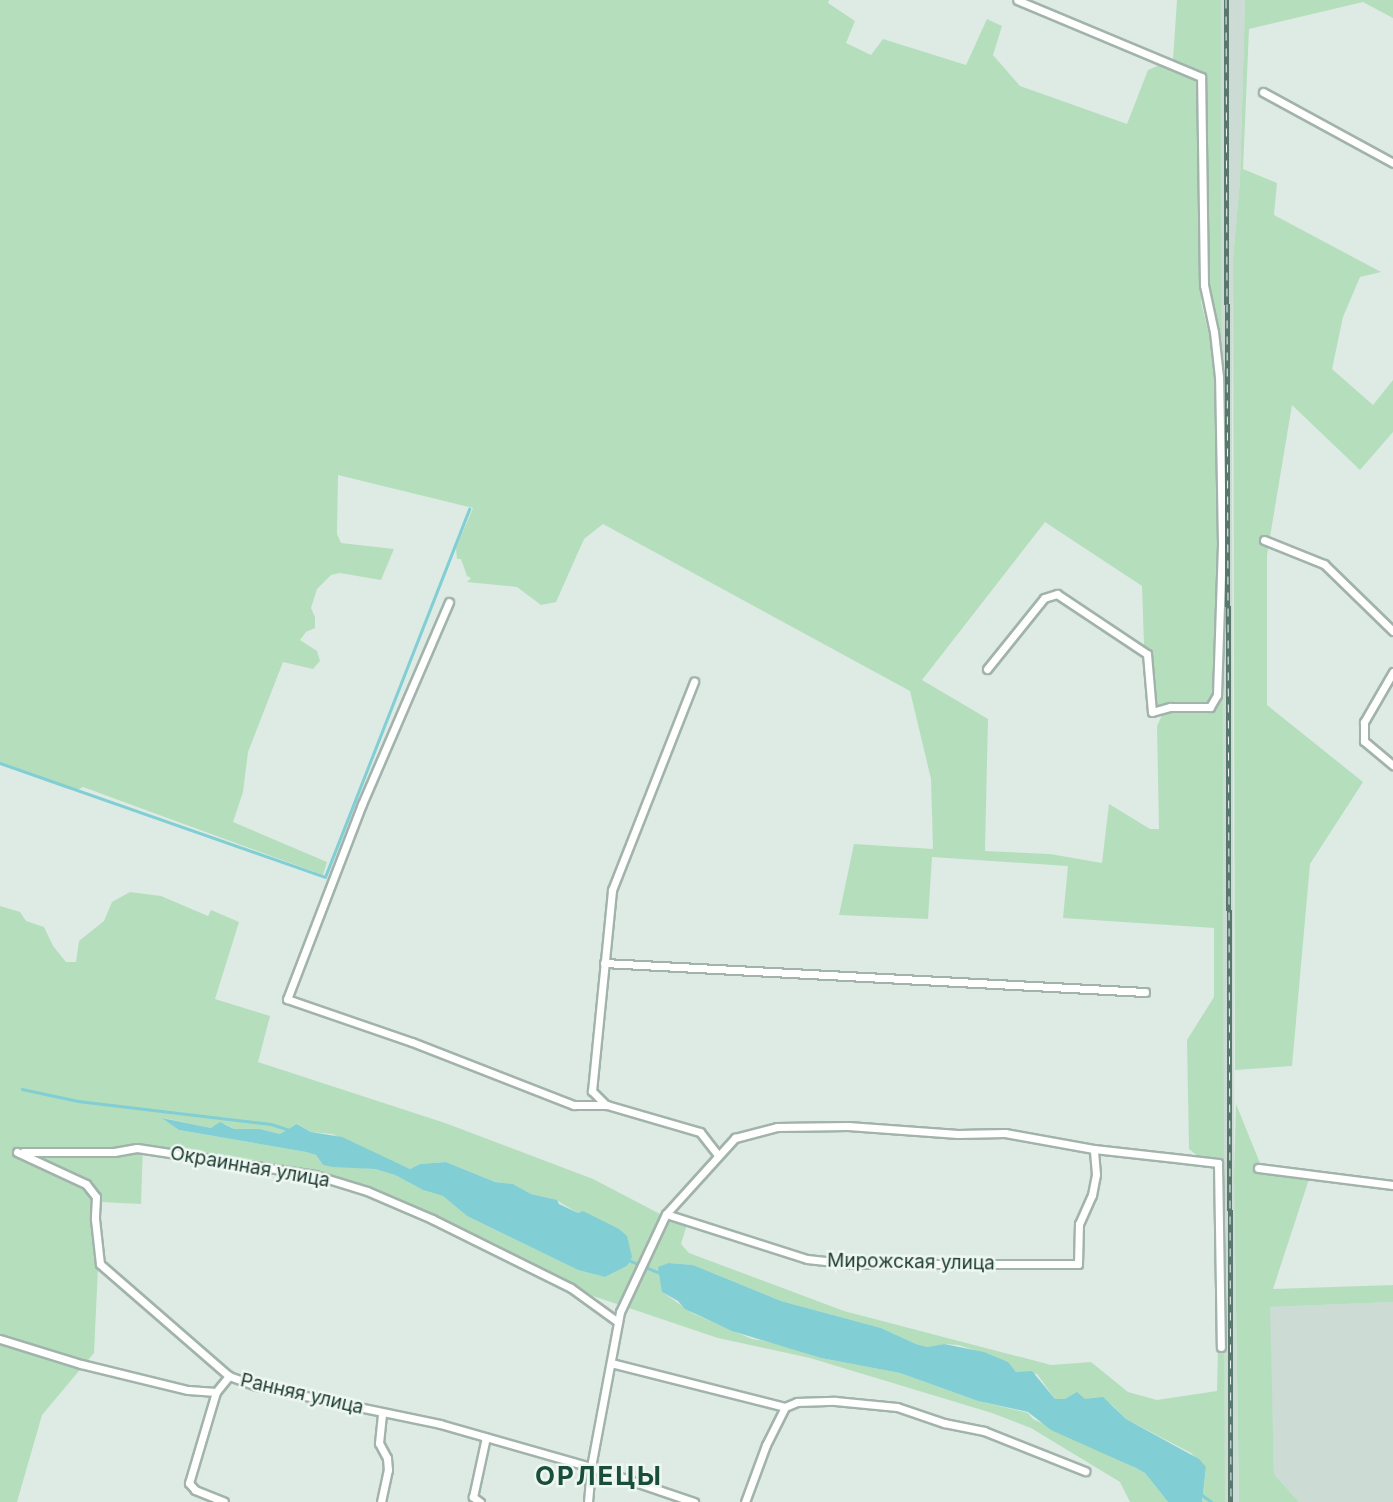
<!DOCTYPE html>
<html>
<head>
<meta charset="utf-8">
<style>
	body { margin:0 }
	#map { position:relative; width:1393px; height:1502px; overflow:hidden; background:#deebe4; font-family:Inter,sans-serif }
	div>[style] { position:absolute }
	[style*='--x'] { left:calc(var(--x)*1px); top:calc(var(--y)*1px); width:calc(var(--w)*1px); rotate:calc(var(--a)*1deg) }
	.built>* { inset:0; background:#ccdbd3 }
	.green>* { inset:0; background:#b5debd }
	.water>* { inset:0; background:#81ced4 }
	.stream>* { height:2.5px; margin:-1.25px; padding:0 1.25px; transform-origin:1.25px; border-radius:1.25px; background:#81ced4 }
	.roads { filter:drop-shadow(2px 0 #a1b3ab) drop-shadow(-2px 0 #a1b3ab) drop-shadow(0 2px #a1b3ab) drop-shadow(0 -2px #a1b3ab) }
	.minor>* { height:7px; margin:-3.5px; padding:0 3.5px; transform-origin:3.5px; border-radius:3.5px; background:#fff }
	.rail>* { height:5px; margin-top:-2.5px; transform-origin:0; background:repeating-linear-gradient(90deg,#eef7f2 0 8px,#58776d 0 16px); box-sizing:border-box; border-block:2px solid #58776d }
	span { translate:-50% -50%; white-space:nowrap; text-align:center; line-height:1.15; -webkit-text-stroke:5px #eef7f2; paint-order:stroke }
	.street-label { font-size:19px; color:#1e3b31 }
	.district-label { font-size:26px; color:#194e3d; font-weight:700; letter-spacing:2px }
</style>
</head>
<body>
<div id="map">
	<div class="built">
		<i style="clip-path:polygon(1221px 0,1245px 0,1240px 180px,1233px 259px,1232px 439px,1234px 1177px,1239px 1502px,1225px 1502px)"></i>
		<i style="clip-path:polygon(1393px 1302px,1393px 1502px,1299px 1502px,1274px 1474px,1269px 1307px)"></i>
	</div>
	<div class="green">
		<i style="clip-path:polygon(evenodd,0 0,829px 0,828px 3px,855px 21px,846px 43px,871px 55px,883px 39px,966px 65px,987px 19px,1002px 26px,993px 55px,1020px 86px,1127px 124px,1148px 70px,1173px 59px,1177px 0,1221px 0,1225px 1502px,1202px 1502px,1206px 1468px,1191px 1453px,1126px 1419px,1111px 1404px,1055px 1399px,1037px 1374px,1016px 1372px,1007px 1362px,991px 1355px,958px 1345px,944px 1344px,927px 1347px,916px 1344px,881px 1328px,781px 1301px,693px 1265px,669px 1263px,662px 1292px,694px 1314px,752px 1339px,772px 1342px,821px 1358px,900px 1373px,978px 1401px,1028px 1413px,1033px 1419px,1136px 1468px,1145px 1473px,1168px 1502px,1130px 1502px,1120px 1482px,1031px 1428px,992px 1413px,810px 1358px,718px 1338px,593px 1296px,370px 1188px,315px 1173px,143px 1145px,141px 1204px,101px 1202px,94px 1353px,42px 1415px,17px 1502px,0 1502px,0 906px,20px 912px,26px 921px,44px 927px,53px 946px,66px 962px,76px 962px,79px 941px,104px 921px,112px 902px,130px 892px,161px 896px,208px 916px,211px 910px,239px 922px,215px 999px,270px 1016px,258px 1062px,445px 1123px,593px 1179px,662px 1215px,687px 1224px,681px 1244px,689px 1253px,844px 1311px,1051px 1365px,1091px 1362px,1128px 1392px,1157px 1400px,1217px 1391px,1218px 1347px,1215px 1170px,1189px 1149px,1187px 1040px,1214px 997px,1214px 928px,1063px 918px,1068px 866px,932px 857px,928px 919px,839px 915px,854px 844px,933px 849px,931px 779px,910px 691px,603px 524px,584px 539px,556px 602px,541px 605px,517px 587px,467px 582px,471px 578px,467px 576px,461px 559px,457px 559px,456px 548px,473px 508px,338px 475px,337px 534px,341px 543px,394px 549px,381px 580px,340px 573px,331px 575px,317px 589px,311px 608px,315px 617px,315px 628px,306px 632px,300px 640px,317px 651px,320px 661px,313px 669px,283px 662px,248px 752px,243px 792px,233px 822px,327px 862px,323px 875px,83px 787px,77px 790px,65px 788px,0 764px,0 0,1197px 81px,1204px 81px,1207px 285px,1222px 349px,1212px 348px,1201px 302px,1197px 81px,0 0,1045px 522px,1142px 586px,1144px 645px,1153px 654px,1155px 706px,1208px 705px,1208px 711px,1164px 711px,1157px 726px,1159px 829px,1150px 829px,1109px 804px,1102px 863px,1050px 854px,985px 851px,988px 719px,922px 680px,1045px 522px,0 0,164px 1118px,211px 1128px,225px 1124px,234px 1129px,260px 1129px,280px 1134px,298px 1124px,311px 1132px,332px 1134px,410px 1169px,420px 1164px,446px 1162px,495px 1182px,513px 1184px,531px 1194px,556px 1200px,578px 1213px,583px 1211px,591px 1217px,627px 1266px,605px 1277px,578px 1270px,467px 1216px,443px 1196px,423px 1190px,395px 1175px,375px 1169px,323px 1165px,316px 1155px,306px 1152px,179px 1130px,164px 1118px)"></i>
		<i style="clip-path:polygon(1245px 0,1393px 0,1393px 18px,1363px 2px,1249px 29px,1243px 169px,1277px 183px,1274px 215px,1381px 272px,1360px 277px,1343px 317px,1332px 369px,1373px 405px,1393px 380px,1393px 432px,1360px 470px,1292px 405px,1267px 555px,1267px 705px,1363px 782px,1310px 864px,1292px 1066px,1235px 1070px,1233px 259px,1240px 180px)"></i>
		<i style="clip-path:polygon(1236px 1104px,1264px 1173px,1309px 1179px,1273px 1289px,1393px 1285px,1393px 1302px,1270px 1307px,1274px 1474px,1299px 1502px,1239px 1502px,1234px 1177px)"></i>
	</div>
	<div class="water">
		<i style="clip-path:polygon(162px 1118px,211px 1128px,220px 1122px,234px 1129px,260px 1129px,280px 1134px,297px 1124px,311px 1132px,342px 1137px,410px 1169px,420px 1164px,446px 1162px,495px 1182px,513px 1184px,531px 1194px,557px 1200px,559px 1204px,578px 1213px,583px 1211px,619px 1229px,627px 1236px,632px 1257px,627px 1266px,605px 1277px,578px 1270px,467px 1216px,443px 1196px,423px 1190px,395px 1175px,375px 1169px,333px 1167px,323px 1165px,316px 1155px,306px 1152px,179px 1130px)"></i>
		<i style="clip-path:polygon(669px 1263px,693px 1265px,781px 1301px,881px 1328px,916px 1344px,927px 1347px,944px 1344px,984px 1352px,1008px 1362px,1016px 1372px,1032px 1371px,1055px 1399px,1065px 1399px,1077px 1392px,1085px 1399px,1103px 1397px,1126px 1419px,1199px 1459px,1206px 1467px,1202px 1502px,1168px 1502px,1145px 1473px,1136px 1468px,1051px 1430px,1028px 1412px,978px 1401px,900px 1373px,821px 1358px,732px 1331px,685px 1309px,678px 1301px,662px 1292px,658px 1267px)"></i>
	</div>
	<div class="stream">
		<i style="--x:0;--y:763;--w:344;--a:19.3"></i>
		<i style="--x:325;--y:877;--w:395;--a:-68.6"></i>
		<i style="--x:22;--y:1089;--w:57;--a:12.1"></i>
		<i style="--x:78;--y:1101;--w:194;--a:6.8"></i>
		<i style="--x:271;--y:1124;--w:22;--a:18"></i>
		<i style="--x:628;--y:1260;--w:35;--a:22"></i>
		<i style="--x:1202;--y:1495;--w:12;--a:35"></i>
	</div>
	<div class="roads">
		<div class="minor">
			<i style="--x:1263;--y:92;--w:148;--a:28.6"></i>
			<i style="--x:1264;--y:540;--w:65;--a:21.8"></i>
			<i style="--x:1324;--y:564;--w:96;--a:44.2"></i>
			<i style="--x:449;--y:602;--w:220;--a:113.3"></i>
			<i style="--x:362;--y:804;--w:209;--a:111"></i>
			<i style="--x:287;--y:999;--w:132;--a:19"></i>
			<i style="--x:412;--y:1042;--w:174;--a:21.3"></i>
			<i style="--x:574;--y:1105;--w:33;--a:0"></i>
			<i style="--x:607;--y:1105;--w:97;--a:16.2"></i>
			<i style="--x:700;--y:1132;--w:29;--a:52"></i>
			<i style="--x:987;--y:669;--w:91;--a:-51.2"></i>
			<i style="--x:1044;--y:598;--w:14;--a:-17"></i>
			<i style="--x:1057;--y:594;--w:108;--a:33.7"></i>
			<i style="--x:1147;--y:654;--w:58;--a:85.1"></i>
			<i style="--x:1152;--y:712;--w:19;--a:-16"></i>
			<i style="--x:1170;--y:707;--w:40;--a:0"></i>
			<i style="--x:1210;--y:707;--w:14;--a:-60"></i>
			<i style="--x:1217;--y:695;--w:151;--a:-88.1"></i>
			<i style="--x:1222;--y:544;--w:167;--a:-91"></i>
			<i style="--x:1219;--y:377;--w:45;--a:-96.3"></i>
			<i style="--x:1214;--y:332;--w:48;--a:-102"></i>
			<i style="--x:1204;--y:285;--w:208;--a:-90.8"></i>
			<i style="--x:1201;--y:77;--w:199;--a:-157.3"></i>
			<i style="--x:1393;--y:672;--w:58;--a:120.1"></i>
			<i style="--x:1364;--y:722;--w:19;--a:90"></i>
			<i style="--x:1364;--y:741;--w:38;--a:40"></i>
			<i style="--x:604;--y:963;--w:542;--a:3.07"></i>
			<i style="--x:606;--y:1105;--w:20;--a:-135"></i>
			<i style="--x:592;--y:1091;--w:202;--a:-84.3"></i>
			<i style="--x:612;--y:890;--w:224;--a:-68.5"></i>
			<i style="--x:17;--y:1152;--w:76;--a:24.9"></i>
			<i style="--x:86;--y:1184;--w:16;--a:52"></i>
			<i style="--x:96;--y:1197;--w:22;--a:93"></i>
			<i style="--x:95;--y:1219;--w:45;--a:83.7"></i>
			<i style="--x:100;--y:1264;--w:171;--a:41"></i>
			<i style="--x:229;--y:1376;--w:30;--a:20"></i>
			<i style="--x:257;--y:1386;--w:187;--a:11.7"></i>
			<i style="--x:440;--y:1424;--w:157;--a:15.9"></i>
			<i style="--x:591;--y:1467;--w:109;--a:18.8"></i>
			<i style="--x:23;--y:1152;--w:91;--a:0"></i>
			<i style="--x:114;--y:1152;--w:23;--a:-10"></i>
			<i style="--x:137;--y:1148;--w:180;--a:8.6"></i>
			<i style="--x:315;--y:1175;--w:54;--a:17.1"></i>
			<i style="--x:367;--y:1191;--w:71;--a:23.3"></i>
			<i style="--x:432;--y:1219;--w:155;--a:26.4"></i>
			<i style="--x:571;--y:1288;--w:58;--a:35.9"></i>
			<i style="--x:1258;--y:1168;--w:136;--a:7.2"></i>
			<i style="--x:666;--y:1214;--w:148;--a:17.7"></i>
			<i style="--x:807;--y:1259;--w:46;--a:6.2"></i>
			<i style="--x:853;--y:1264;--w:225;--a:0"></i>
			<i style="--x:1078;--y:1264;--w:40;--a:-88.6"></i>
			<i style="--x:1079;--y:1224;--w:32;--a:-66"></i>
			<i style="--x:1092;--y:1195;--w:21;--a:-79"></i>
			<i style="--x:1096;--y:1174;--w:25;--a:-95"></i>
			<i style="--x:0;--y:1339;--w:85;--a:17.2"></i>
			<i style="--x:81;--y:1364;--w:110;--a:13.7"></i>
			<i style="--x:188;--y:1390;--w:28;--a:4"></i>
			<i style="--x:216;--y:1392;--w:21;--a:-51"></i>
			<i style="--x:611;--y:1363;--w:179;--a:14.2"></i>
			<i style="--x:785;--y:1407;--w:13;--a:-23"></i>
			<i style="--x:797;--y:1402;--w:38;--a:-2"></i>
			<i style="--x:835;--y:1401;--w:62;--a:5.5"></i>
			<i style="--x:897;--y:1407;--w:50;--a:18.8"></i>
			<i style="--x:944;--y:1423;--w:41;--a:11.3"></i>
			<i style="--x:984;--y:1431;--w:109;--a:21.6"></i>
			<i style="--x:216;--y:1392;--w:95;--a:106.5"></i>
			<i style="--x:189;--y:1483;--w:9;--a:49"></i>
			<i style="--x:195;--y:1490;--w:31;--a:22"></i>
			<i style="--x:381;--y:1502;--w:33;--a:-78"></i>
			<i style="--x:388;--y:1470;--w:12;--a:-95"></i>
			<i style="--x:387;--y:1458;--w:17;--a:-118"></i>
			<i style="--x:379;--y:1443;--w:30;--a:-84"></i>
			<i style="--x:480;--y:1502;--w:9;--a:-144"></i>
			<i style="--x:473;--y:1497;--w:61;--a:-77.8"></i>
			<i style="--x:588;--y:1502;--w:35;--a:-85"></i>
			<i style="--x:591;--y:1467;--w:158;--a:-79.4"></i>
			<i style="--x:620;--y:1312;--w:108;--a:-64.9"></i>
			<i style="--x:666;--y:1214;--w:103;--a:-47.8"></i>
			<i style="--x:735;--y:1138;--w:43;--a:-14.7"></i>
			<i style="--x:777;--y:1127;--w:71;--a:-0.8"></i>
			<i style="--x:848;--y:1126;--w:110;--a:4.2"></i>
			<i style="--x:958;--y:1134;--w:47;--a:-1.2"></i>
			<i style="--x:1005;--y:1133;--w:90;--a:10.2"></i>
			<i style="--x:1094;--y:1149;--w:125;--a:6.4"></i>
			<i style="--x:1218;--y:1163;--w:184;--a:89.1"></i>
			<i style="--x:745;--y:1502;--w:61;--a:-69.8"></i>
			<i style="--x:766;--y:1445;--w:42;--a:-63.4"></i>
		</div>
	</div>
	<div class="rail">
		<i style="--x:1226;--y:0;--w:1502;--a:89.81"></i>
	</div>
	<div class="street-label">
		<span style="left:250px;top:1167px;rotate:10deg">Окраинная улица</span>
		<span style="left:911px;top:1262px;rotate:1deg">Мирожская улица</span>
		<span style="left:302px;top:1394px;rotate:13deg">Ранняя улица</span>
	</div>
	<div class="district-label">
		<span style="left:599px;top:1476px">ОРЛЕЦЫ</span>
	</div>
</div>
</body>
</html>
